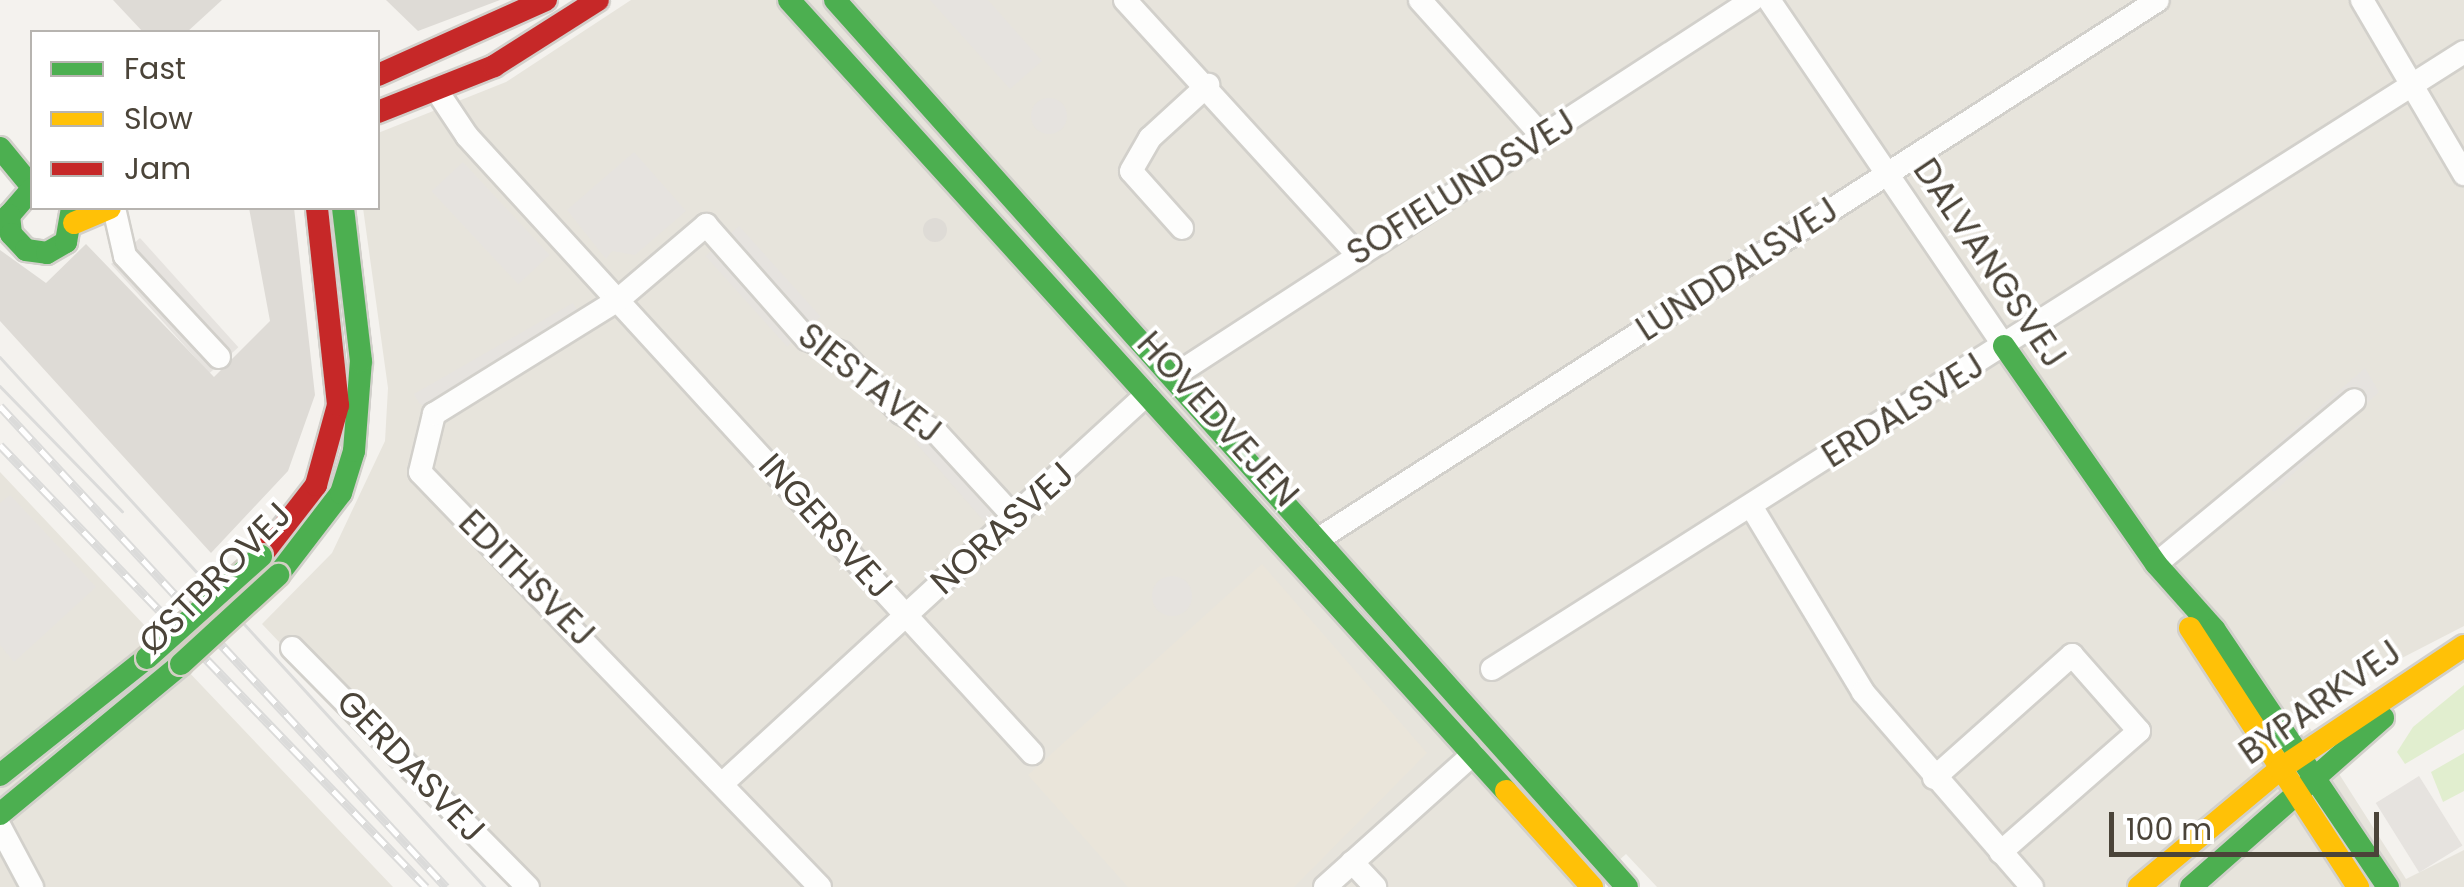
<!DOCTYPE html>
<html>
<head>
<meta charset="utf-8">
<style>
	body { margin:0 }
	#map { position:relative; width:2464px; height:887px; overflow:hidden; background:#f4f2ee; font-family:Poppins,sans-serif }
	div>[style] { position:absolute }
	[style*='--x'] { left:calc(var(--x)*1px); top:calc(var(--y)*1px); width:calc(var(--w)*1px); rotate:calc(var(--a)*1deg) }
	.residential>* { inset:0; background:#e7e4dc }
	.education>* { inset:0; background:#eae5da }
	.green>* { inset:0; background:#e1eecf }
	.parking>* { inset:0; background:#e6e3df; transform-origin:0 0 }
	.round { border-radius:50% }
	.building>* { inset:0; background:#dedbd6 }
	.roads { filter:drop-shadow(2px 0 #d2d0cb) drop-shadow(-2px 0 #d2d0cb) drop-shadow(0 2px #d2d0cb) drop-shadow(0 -2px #d2d0cb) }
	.street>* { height:22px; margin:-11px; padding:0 11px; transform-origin:11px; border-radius:11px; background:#fdfdfc }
	.fast>* { height:22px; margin:-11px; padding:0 11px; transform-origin:11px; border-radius:11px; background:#4caf50 }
	.slow>* { height:22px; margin:-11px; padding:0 11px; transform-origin:11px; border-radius:11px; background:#ffc107 }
	.jam>* { height:22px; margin:-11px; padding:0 11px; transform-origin:11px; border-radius:11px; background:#c62828 }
	.tram>* { height:2.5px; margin:-1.25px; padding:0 1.25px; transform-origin:1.25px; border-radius:1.25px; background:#dbdbda }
	.rail>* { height:9px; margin-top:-4.5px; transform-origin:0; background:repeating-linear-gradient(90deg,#fff 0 15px,#dbdbda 0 30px); box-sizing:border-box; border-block:2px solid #dbdbda }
	.bridges { filter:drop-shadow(2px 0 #d3cfc5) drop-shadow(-2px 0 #d3cfc5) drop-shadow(0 2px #d3cfc5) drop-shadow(0 -2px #d3cfc5) }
	.fast-bridge>* { height:22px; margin:-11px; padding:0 11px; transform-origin:11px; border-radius:11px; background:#4caf50 }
	span { translate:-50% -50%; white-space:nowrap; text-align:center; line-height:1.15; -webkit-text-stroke:8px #fff; paint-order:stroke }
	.street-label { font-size:35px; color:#4b4439 }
	.legend { position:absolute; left:30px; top:30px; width:350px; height:180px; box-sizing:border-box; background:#fff; border:2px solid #b7b4b0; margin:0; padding:12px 18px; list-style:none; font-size:30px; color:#4b4439 }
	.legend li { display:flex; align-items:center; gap:20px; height:50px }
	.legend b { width:50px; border:2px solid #b7b4b0 }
	.scale { position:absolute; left:2109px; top:812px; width:270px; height:45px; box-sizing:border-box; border:5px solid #4b4439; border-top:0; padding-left:12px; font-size:30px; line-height:35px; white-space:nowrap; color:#4b4439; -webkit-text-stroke:8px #fff; paint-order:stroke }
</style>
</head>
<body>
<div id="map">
	<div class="residential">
		<i style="clip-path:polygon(631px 0,2464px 0,2464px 626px,2299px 711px,2406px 879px,2464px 850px,2464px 887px,1657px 887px,1626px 854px,1589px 887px,512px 887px,262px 624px,332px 553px,385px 441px,388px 388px,363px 208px,378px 208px,378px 133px,506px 82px)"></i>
		<i style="clip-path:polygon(0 472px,147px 628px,393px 887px,0 887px)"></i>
	</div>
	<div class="education">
		<i style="clip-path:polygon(1262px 564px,1427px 753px,1294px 887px,1128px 887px,1028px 775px)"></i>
	</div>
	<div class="green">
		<i style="clip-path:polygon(2464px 685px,2464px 729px,2405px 764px,2397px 752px,2413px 727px)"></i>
		<i style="clip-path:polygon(2464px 753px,2464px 791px,2443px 802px,2431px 772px)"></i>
	</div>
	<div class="parking">
		<i style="clip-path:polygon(930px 0,988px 0,1042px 61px,1010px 89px)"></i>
		<i class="round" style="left:1031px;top:98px;width:36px;height:36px"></i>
		<i style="clip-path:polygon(634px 152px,686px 211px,635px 255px,612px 251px,606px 259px,567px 210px)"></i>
		<i style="left:463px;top:162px;width:127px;height:43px;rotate:47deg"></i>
		<i style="left:739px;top:226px;width:122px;height:45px;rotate:48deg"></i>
		<i style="left:140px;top:238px;width:147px;height:39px;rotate:48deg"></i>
		<i style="clip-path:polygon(573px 303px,584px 322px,434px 414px,419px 403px,414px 394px)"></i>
		<i style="clip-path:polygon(2365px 368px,2379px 392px,2274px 492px,2251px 467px)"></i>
		<i style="left:926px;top:430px;width:107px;height:16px;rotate:49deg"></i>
		<i style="clip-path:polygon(10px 495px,96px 587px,14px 662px,0 645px,0 503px)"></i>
		<i class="round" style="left:1152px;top:576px;width:40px;height:40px"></i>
		<i style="left:2419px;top:776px;width:82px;height:51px;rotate:58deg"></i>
	</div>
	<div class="building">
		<i style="clip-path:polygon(113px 0,222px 0,187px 32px,143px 32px)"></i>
		<i style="clip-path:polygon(386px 0,500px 0,418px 31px)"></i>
		<i style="clip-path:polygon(249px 208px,294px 208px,315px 395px,288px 471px,211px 553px,0 321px,0 250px,46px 283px,86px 244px,214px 377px,270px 321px)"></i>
		<i class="round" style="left:923px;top:218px;width:24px;height:24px"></i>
	</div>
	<div class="roads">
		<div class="street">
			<i style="--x:1125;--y:0;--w:344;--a:47.6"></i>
			<i style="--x:1420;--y:0;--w:183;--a:48.1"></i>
			<i style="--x:1769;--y:0;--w:418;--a:55.8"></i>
			<i style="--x:2362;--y:0;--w:202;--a:59.6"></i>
			<i style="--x:437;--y:91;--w:54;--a:56.3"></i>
			<i style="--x:467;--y:136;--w:837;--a:47.52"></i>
			<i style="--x:114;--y:208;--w:49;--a:77.1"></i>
			<i style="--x:125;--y:256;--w:138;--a:47.1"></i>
			<i style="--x:1182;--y:228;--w:76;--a:-131.8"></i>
			<i style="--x:1131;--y:171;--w:38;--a:-60"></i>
			<i style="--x:1150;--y:138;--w:79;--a:-42.4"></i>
			<i style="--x:1172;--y:377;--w:692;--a:-33.02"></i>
			<i style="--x:1751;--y:506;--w:217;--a:58.9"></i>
			<i style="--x:1863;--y:692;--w:258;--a:49.1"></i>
			<i style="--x:1317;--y:540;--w:999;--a:-32.7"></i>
			<i style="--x:2156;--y:564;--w:257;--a:-39.6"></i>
			<i style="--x:292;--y:648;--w:336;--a:45.4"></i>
			<i style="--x:1492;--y:669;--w:1151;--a:-32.41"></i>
			<i style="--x:1934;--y:778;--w:185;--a:-41.7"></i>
			<i style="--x:2072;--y:655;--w:101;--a:48.6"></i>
			<i style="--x:2139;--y:731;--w:184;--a:138.8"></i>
			<i style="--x:723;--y:783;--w:575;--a:-42.53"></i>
			<i style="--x:0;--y:827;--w:68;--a:61.9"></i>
			<i style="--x:1352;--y:862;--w:34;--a:47"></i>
			<i style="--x:820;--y:887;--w:576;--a:-133.95"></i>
			<i style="--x:420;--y:472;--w:60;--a:-76.4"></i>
			<i style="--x:434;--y:414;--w:216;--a:-31.8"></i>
			<i style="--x:618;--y:300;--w:116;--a:-40.4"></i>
			<i style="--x:706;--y:225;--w:152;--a:48.5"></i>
			<i style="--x:807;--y:339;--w:38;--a:22"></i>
			<i style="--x:842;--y:353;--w:84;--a:45.5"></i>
			<i style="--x:901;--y:413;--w:40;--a:28"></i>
			<i style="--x:936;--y:432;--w:118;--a:47.4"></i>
			<i style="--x:1325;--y:887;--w:199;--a:-41.9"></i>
		</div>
		<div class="fast">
			<i style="--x:789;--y:0;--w:1068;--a:47.81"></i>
			<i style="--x:835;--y:0;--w:1189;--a:48.24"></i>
			<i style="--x:0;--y:148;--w:50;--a:50.6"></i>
			<i style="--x:32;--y:189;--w:35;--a:131"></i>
			<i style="--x:9;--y:215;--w:19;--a:84"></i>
			<i style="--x:11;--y:234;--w:22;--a:47"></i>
			<i style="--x:26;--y:250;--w:21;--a:8"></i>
			<i style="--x:47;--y:253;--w:22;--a:-30"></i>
			<i style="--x:66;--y:242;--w:35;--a:-80"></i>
			<i style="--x:2004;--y:346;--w:266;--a:55.1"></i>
			<i style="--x:2156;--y:564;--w:87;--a:48.3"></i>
			<i style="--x:2214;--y:629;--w:311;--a:56"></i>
			<i style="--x:278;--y:575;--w:103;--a:-52.5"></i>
			<i style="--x:341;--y:493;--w:44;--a:-72.8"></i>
			<i style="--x:354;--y:451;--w:90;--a:-85.6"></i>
			<i style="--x:361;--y:361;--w:154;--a:-96.7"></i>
			<i style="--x:0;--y:775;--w:188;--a:-38.5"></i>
			<i style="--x:0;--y:814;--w:235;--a:-39.6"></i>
			<i style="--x:2191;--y:887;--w:256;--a:-41.4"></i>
		</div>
		<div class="slow">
			<i style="--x:74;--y:223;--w:39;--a:-23"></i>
			<i style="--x:2190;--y:628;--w:309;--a:57"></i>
			<i style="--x:1506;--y:791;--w:129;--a:48.1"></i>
			<i style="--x:2139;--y:887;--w:184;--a:-39.9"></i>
			<i style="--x:2280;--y:769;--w:221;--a:-33.8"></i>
		</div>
		<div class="jam">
			<i style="--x:378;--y:75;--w:184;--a:-24.1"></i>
			<i style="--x:378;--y:112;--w:125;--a:-21.6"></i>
			<i style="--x:494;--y:66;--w:123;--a:-32.4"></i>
			<i style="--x:261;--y:556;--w:90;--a:-52.2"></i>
			<i style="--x:316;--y:485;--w:83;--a:-74.6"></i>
			<i style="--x:338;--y:405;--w:198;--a:-96.1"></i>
		</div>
	</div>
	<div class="tram">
		<i style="--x:0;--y:357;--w:718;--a:47.54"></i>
		<i style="--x:0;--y:386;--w:175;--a:45.7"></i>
	</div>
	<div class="rail">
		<i style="--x:0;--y:406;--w:656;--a:47.16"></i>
		<i style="--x:0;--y:445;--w:614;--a:46.06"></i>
	</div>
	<div class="bridges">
		<div class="fast-bridge">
			<i style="--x:147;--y:658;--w:153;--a:-41.8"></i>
			<i style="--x:181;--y:664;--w:132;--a:-42.5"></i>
		</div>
	</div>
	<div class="street-label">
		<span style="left:1461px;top:187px;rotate:-32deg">SOFIELUNDSVEJ</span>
		<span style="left:1990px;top:263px;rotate:56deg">DALVANGSVEJ</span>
		<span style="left:1737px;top:269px;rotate:-33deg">LUNDDALSVEJ</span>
		<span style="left:870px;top:383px;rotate:38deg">SIESTAVEJ</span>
		<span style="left:1903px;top:410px;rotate:-32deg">ERDALSVEJ</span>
		<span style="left:1218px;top:419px;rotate:48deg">HOVEDVEJEN</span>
		<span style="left:826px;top:526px;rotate:48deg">INGERSVEJ</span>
		<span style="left:1002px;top:528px;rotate:-42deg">NORASVEJ</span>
		<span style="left:215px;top:578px;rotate:-45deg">ØSTBROVEJ</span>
		<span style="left:527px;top:578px;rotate:45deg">EDITHSVEJ</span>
		<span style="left:2320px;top:702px;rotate:-35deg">BYPARKVEJ</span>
		<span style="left:411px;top:766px;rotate:46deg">GERDASVEJ</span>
	</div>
	<ul class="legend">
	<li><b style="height:12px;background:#4caf50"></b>Fast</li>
	<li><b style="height:12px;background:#ffc107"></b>Slow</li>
	<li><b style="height:12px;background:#c62828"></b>Jam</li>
	</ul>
	<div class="scale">100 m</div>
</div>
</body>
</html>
